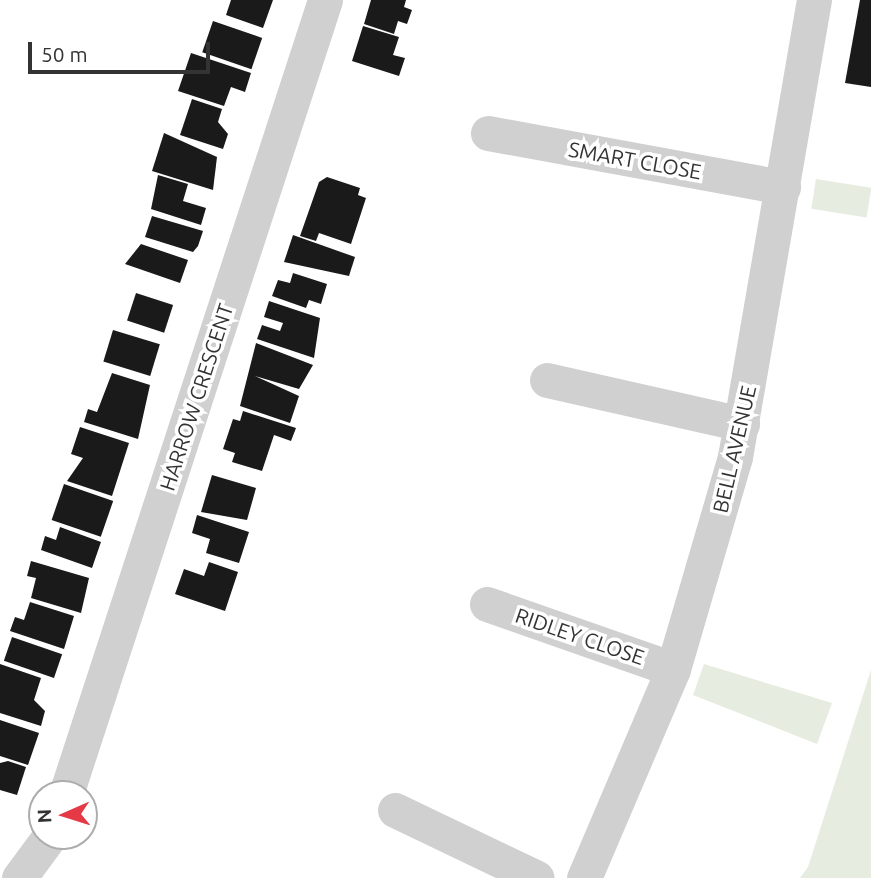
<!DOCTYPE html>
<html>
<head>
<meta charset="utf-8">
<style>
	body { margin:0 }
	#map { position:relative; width:871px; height:878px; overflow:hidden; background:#fff; font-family:Ubuntu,sans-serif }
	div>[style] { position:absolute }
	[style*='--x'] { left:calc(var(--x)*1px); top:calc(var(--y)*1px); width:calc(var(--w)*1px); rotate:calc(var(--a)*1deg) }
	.green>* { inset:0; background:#e6ecdf; transform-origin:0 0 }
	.building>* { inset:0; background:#1a1a1a; transform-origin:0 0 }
	.minor>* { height:35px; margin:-17.5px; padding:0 17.5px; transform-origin:17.5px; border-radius:17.5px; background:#d0d0d0 }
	span { translate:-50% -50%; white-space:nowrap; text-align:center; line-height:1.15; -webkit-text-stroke:7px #fff; paint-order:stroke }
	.street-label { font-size:21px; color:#333 }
	.north { position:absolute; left:28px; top:780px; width:70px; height:70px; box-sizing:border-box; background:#fff; border:2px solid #adadad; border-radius:50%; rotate:267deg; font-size:19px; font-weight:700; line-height:28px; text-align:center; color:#333 }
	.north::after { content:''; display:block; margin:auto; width:24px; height:32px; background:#e63946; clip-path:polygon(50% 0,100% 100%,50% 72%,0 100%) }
	.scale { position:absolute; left:28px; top:42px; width:182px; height:32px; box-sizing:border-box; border:4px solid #333; border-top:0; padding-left:9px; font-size:21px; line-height:24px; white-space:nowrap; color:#333; -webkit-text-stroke:5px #fff; paint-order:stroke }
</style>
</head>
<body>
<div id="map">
	<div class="green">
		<i style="left:816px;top:179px;width:56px;height:30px;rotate:9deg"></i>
		<i style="clip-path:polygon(704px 664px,832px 703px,817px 744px,693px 695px)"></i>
		<i style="clip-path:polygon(871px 670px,871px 878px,800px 878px,808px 867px)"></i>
	</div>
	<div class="building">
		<i style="clip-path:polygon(231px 0,273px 0,263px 28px,226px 15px)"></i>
		<i style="clip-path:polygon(371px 0,406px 0,404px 7px,412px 10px,407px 24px,398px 21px,394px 34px,364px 24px)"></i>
		<i style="clip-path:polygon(860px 0,871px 0,871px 87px,845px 83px)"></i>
		<i style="left:213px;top:21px;width:52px;height:33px;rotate:19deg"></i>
		<i style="clip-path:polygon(363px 26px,399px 37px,393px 55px,405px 58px,399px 76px,352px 61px)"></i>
		<i style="clip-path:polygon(191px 53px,251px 73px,245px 92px,231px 87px,224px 106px,178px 91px)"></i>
		<i style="clip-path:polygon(192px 99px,222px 109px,218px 122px,228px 134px,223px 149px,180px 135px)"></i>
		<i style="clip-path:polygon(164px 133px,217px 157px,213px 190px,152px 171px)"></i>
		<i style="clip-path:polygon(158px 175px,188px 184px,183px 201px,206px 208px,201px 225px,151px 209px)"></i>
		<i style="clip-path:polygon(327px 177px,360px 188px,358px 195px,366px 198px,351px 244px,319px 233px,316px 241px,300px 236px,319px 182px)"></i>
		<i style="clip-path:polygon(152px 216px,203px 231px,198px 246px,193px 252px,145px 237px)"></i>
		<i style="clip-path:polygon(293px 235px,355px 257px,349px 276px,284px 262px)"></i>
		<i style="clip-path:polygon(141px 244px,188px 260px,180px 283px,125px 264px)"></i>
		<i style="clip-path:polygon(293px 273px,327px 284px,321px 304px,309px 300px,306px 308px,272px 296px,278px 280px,290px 283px)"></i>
		<i style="left:136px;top:293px;width:39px;height:29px;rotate:18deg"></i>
		<i style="clip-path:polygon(269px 301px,320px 318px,314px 358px,257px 339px,262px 325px,280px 331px,283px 323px,264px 317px)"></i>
		<i style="left:113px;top:330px;width:49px;height:33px;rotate:17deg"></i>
		<i style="clip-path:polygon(256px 343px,313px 365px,299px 389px,255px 376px,299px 396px,290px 423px,240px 406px)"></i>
		<i style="clip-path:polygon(112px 373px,150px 385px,138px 439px,84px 422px,88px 409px,97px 412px)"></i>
		<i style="clip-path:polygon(243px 411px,296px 428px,291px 441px,274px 435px,262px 471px,232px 462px,235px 453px,223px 449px,233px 419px,240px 421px)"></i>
		<i style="clip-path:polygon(80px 427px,129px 443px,112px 496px,67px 481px,83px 458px,71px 454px)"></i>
		<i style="clip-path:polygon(212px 475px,256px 488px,247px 520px,201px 512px)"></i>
		<i style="left:64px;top:484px;width:52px;height:38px;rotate:19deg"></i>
		<i style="clip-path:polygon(197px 515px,249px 532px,239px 563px,206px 553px,210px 539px,192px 533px)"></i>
		<i style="clip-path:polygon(60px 527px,101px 542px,92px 568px,41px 550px,45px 536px,56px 540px)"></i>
		<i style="clip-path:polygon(31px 561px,89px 578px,81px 613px,31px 598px,36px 578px,27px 576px)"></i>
		<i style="clip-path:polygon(209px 562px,238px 572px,225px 611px,175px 594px,184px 569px,204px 576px)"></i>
		<i style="clip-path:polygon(30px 602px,74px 616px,64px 649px,10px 631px,15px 617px,24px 620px)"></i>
		<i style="left:12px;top:637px;width:53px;height:25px;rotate:19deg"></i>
		<i style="clip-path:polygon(0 664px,41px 678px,34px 700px,45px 711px,41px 726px,0 713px)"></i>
		<i style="clip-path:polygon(0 720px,39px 733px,28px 765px,0 756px)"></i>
		<i style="clip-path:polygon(8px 761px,26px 767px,17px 795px,0 790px,0 763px)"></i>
	</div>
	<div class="minor">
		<i style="--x:488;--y:133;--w:300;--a:10.4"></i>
		<i style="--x:547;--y:380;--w:200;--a:12.7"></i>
		<i style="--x:487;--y:604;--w:197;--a:19.3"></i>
		<i style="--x:66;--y:794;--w:835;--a:-71.93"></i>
		<i style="--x:395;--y:810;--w:157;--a:25.6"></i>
		<i style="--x:19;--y:878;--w:52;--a:-53.6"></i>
		<i style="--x:584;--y:878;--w:227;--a:-66.9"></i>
		<i style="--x:673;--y:669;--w:221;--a:-73.7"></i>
		<i style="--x:735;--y:457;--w:464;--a:-80.2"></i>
	</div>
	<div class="street-label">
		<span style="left:635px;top:160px;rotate:10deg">SMART CLOSE</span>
		<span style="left:196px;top:397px;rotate:-72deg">HARROW CRESCENT</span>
		<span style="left:734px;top:449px;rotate:-77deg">BELL AVENUE</span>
		<span style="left:580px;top:636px;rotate:19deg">RIDLEY CLOSE</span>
	</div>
	<div class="north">N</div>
	<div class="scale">50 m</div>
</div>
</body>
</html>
